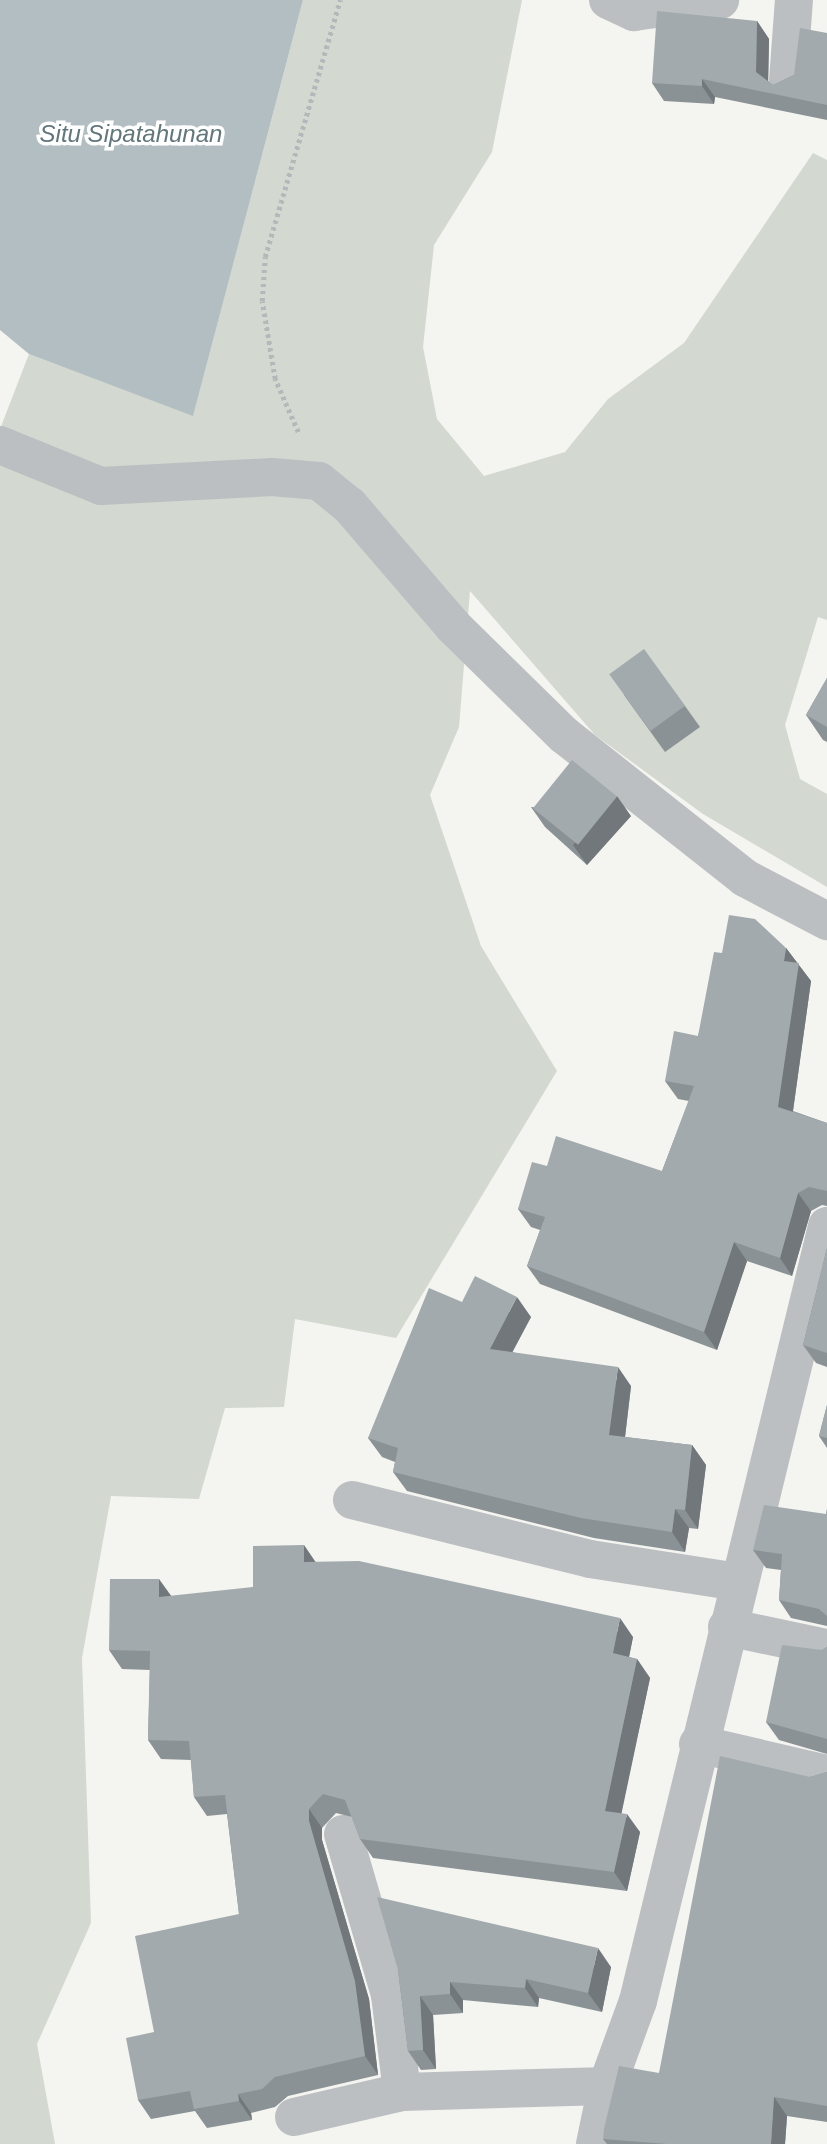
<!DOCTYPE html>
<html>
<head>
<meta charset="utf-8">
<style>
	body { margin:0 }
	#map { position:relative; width:827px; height:2144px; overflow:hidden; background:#f4f4f0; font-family:Helvetica,sans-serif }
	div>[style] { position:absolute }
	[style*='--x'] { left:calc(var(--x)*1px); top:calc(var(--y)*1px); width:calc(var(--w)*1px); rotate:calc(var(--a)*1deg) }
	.green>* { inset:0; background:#d3d8d0 }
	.water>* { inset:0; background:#b3bec2 }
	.path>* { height:4.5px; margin-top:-2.25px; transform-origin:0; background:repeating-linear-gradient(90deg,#b5b8ba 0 3.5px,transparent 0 7px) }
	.minor>* { height:38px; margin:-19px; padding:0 19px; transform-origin:19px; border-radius:19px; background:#bbbfc2 }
	.wall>* { inset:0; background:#8b9296 }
	.shaded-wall>* { inset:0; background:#71777a }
	.building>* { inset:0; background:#a2aaae; transform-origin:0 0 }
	span { translate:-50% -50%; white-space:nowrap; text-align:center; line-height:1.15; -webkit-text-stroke:7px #fff; paint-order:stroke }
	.water-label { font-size:24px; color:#62767b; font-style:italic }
</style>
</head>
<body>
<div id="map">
	<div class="green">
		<i style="clip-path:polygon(303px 0,522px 0,492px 152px,434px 245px,423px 347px,437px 419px,484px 476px,565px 452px,608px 399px,684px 343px,813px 153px,827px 160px,827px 620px,818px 617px,785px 725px,800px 779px,827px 794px,827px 887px,703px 814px,595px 735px,470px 591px,459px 727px,430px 795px,481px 946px,557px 1071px,396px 1338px,295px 1319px,284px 1407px,225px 1408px,199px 1499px,111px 1496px,82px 1658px,91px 1923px,37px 2044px,55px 2144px,0 2144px,0 429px,29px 354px,193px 415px)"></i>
	</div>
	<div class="water">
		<i style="clip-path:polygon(0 0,303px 0,193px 416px,29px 354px,0 330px)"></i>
	</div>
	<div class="path">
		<i style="--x:298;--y:432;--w:58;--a:-113.5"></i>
		<i style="--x:275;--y:379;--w:79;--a:-99.5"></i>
		<i style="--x:262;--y:301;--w:44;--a:-86.1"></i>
		<i style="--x:265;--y:257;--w:268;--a:-73.7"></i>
	</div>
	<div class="minor">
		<i style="--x:608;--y:0;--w:29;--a:25"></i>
		<i style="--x:634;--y:12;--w:87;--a:-7.9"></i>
		<i style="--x:788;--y:81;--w:81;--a:-85.8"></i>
		<i style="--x:0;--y:445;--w:109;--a:22.1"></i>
		<i style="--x:101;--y:486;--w:171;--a:-3"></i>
		<i style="--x:272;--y:477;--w:47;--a:4.9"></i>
		<i style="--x:319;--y:481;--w:38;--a:39"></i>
		<i style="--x:349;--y:505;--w:160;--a:49.3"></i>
		<i style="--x:453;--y:626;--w:156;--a:44.5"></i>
		<i style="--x:564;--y:735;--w:231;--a:38.3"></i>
		<i style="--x:745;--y:878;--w:93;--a:27.7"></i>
		<i style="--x:352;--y:1500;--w:245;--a:13.9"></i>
		<i style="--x:590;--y:1559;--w:150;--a:8.8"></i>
		<i style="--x:727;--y:1627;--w:102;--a:11.9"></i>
		<i style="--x:698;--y:1744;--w:132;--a:13.1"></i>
		<i style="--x:343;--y:1834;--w:168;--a:73.7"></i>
		<i style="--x:390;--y:1995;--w:98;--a:82.9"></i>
		<i style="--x:294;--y:2117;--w:111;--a:-13"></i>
		<i style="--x:402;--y:2092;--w:205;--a:-1.7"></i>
		<i style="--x:595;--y:2144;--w:59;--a:-78.3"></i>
		<i style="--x:607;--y:2086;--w:90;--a:-70"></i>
		<i style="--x:638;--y:2001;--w:798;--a:-76.29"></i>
	</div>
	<div class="wall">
		<i style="clip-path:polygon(757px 21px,769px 39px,768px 81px,773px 85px,794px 75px,827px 33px,827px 120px,715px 97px,714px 104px,664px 101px,652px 83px)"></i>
		<i style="clip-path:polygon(827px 678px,827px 742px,823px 740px,806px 715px)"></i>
		<i style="clip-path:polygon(624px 695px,685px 706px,700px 727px,665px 752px)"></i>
		<i style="clip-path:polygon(531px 807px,631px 816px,587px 865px,545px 827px)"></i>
		<i style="clip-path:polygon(786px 948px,811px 981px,793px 1111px,827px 1123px,827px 1206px,822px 1205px,811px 1211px,792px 1276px,747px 1261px,717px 1350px,540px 1284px,527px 1266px,540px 1230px,531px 1227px,518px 1209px,547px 1166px,662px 1171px,689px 1101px,678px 1099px,665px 1081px,698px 1036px,722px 953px)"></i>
		<i style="clip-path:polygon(827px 1248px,827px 1367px,816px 1363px,803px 1345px)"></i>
		<i style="clip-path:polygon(462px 1302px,531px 1317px,512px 1352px,631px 1386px,625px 1437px,692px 1445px,706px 1465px,698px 1529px,689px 1528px,685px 1552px,594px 1538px,407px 1491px,393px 1472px,395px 1462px,382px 1457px,368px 1438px)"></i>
		<i style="clip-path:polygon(827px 1405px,827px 1448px,819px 1436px)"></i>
		<i style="clip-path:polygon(827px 1509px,827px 1626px,791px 1618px,779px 1600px,781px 1570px,766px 1568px,753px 1550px,826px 1514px)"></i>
		<i style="clip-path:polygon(315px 1562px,633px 1637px,629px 1657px,637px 1659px,650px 1678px,621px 1813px,640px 1832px,627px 1891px,373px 1858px,360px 1839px,352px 1817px,336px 1813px,322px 1828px,322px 1840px,369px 1999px,378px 2075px,288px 2096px,275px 2107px,251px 2113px,252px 2120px,207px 2128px,195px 2111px,151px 2119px,138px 2100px,154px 2032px,239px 1914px,227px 1814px,207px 1816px,194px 1797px,191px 1760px,161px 1759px,148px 1740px,150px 1670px,122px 1669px,109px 1650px,253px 1587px)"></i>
		<i style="clip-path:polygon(827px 1647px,827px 1754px,779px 1740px,766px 1722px,822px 1650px)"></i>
		<i style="clip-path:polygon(827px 1772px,827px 2122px,787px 2116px,785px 2144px,607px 2144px,603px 2139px,659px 2073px,810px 1777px)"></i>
		<i style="clip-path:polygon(611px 1967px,602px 2012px,539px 1998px,538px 2007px,463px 2000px,463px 2013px,433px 2015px,436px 2069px,421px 2070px,408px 2051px,398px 1970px)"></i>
	</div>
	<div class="shaded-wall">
		<i style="clip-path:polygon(757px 21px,769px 39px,768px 90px,756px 72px)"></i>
		<i style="clip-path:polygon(702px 79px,715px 97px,714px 104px,702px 86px)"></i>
		<i style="clip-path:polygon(617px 796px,631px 816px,587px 865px,573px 845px)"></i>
		<i style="clip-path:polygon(786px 948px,811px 981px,791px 1125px,778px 1107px,784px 961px)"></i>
		<i style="clip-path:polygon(798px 1193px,811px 1211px,792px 1276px,780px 1258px)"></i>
		<i style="clip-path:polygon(734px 1242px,747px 1261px,717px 1350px,704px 1332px)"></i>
		<i style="clip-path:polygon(517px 1297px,531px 1317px,504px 1368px,490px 1349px)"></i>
		<i style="clip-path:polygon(618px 1367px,631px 1386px,623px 1454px,609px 1435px)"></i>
		<i style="clip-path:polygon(692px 1445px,706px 1465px,698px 1529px,685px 1510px)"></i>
		<i style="clip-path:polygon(675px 1509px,689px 1528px,685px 1552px,672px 1532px)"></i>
		<i style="clip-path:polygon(304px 1545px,317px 1564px,304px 1562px)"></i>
		<i style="clip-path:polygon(159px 1579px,172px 1597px,159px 1597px)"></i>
		<i style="clip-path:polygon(620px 1618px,633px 1637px,626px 1672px,613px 1653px)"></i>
		<i style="clip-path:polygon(637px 1659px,650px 1678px,618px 1830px,605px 1811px)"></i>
		<i style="clip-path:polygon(309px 1809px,322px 1828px,322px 1840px,369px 1999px,378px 2075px,365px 2056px,309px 1821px)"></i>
		<i style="clip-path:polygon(627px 1814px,640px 1832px,627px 1891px,614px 1872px)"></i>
		<i style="clip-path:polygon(598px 1948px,611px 1967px,602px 2012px,588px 1993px)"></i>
		<i style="clip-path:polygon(526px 1979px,539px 1998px,538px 2007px,525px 1988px)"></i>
		<i style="clip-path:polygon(450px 1982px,463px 2000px,463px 2013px,450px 1994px)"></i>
		<i style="clip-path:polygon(420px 1996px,433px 2015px,436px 2069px,423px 2050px)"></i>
		<i style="clip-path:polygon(238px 2094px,251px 2113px,252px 2120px,239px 2101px)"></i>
		<i style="clip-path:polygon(774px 2097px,787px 2116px,785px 2144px,771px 2144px)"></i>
	</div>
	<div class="building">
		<i style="clip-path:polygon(657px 11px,757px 21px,756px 72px,773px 85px,794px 75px,800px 28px,827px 33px,827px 105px,702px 79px,702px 86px,652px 83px)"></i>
		<i style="left:644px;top:649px;width:70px;height:43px;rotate:54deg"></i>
		<i style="clip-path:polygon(827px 678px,827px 727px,806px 715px)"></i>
		<i style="left:572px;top:760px;width:58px;height:62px;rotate:39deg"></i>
		<i style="clip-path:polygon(729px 915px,755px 919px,786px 948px,784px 961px,799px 963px,778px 1107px,827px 1123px,827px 1191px,809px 1187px,798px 1193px,780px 1258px,734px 1242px,704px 1332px,527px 1266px,545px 1217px,518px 1209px,532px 1162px,547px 1166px,556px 1136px,662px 1171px,694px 1086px,665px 1081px,674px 1031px,698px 1036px,714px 952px,722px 953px)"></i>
		<i style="clip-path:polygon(827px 1248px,827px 1353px,803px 1345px)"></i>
		<i style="clip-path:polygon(475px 1276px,517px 1297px,490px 1349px,618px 1367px,609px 1435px,692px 1445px,685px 1510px,675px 1509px,672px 1532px,581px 1518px,393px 1472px,398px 1448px,368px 1438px,429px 1288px,462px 1302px)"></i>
		<i style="clip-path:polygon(827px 1405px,827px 1438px,819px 1436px)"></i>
		<i style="clip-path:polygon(764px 1505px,826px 1514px,827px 1509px,827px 1616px,819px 1609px,779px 1600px,782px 1554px,753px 1550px)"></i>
		<i style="clip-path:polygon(304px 1545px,304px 1562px,359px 1561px,620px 1618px,613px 1653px,637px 1659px,605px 1811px,627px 1814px,614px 1872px,360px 1839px,345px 1800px,323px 1794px,309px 1809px,309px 1821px,355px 1981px,365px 2056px,275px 2077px,262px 2089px,238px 2094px,239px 2101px,194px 2109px,190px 2091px,138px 2100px,126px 2038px,154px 2032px,135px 1936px,239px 1914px,225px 1795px,194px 1797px,189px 1741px,148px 1740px,150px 1651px,109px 1650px,110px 1579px,159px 1579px,159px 1597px,253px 1587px,253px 1546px)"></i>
		<i style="clip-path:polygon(782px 1645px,822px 1650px,827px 1647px,827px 1739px,766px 1722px)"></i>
		<i style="clip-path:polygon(720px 1756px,810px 1777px,827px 1772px,827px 2106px,774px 2097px,771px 2144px,667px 2144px,603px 2139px,604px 2129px,619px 2066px,659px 2073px)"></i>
		<i style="clip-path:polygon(377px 1897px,598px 1948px,588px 1993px,526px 1979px,525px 1988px,450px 1982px,450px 1994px,420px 1996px,423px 2050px,408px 2051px,398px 1970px)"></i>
	</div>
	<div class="water-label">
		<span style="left:131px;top:134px">Situ Sipatahunan</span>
	</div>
</div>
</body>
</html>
